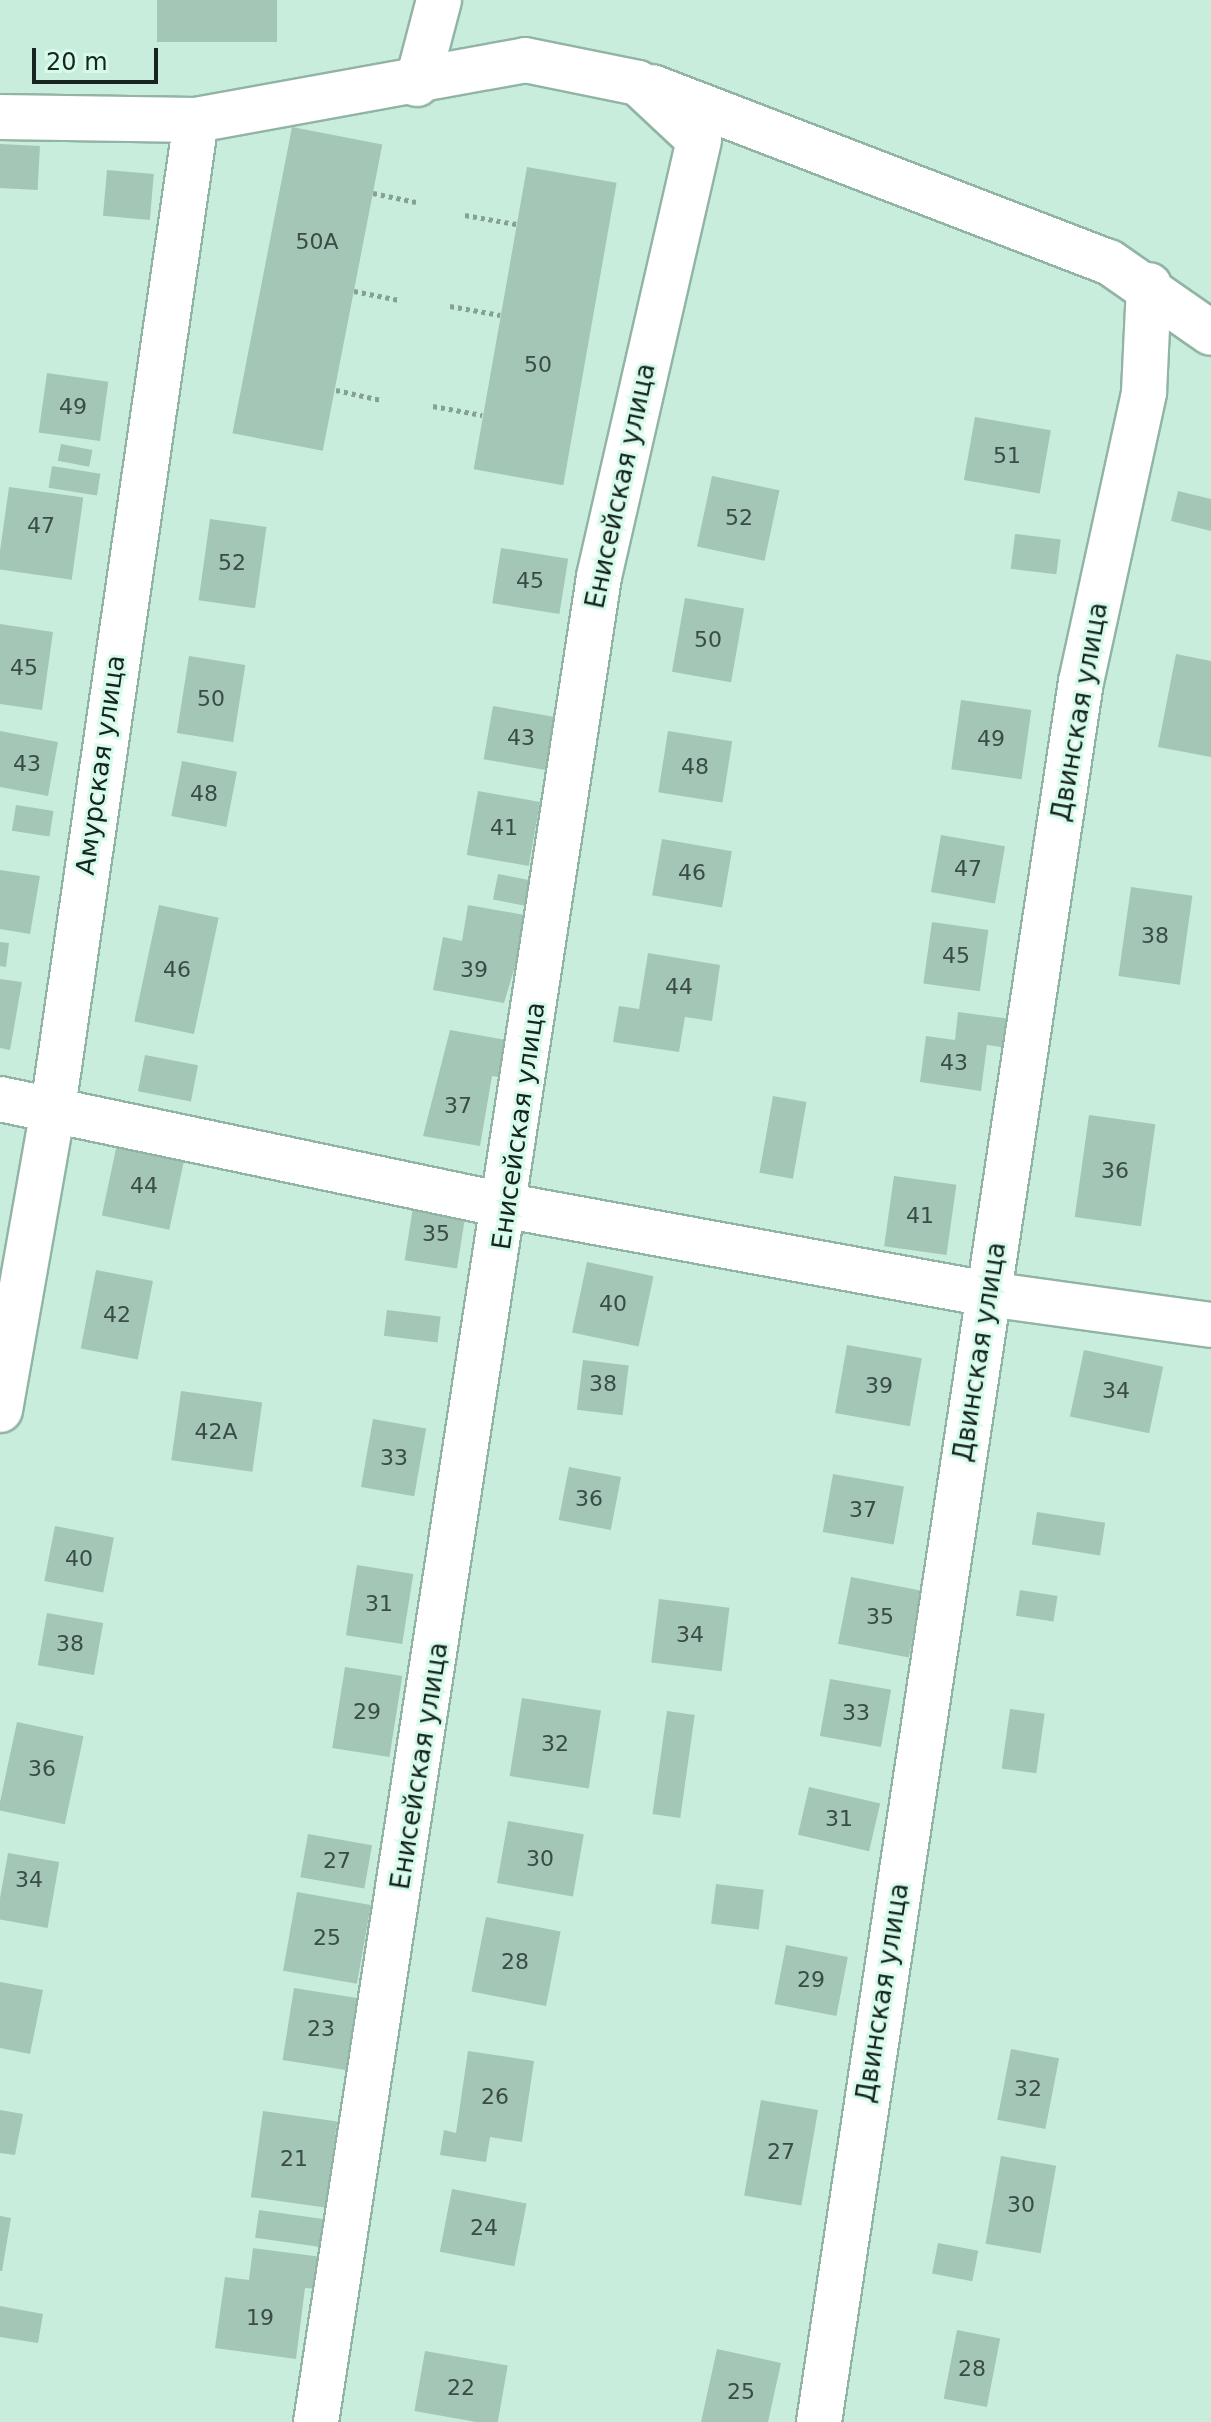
<!DOCTYPE html>
<html>
<head>
<meta charset="utf-8">
<style>
	body { margin:0 }
	#map { position:relative; width:1211px; height:2422px; overflow:hidden; background:#c9eddd; font-family:"DejaVu Sans",sans-serif }
	div>[style] { position:absolute }
	[style*='--x'] { left:calc(var(--x)*1px); top:calc(var(--y)*1px); width:calc(var(--w)*1px); rotate:calc(var(--a)*1deg) }
	.building>* { inset:0; background:#a3c6b6; transform-origin:0 0 }
	.path>* { height:5px; margin-top:-2.5px; transform-origin:0; background:repeating-linear-gradient(90deg,#85a094 0 4px,transparent 0 8px) }
	.roads { filter:drop-shadow(2px 0 #92b4a5) drop-shadow(-2px 0 #92b4a5) drop-shadow(0 2px #92b4a5) drop-shadow(0 -2px #92b4a5) }
	.minor>* { height:44px; margin:-22px; padding:0 22px; transform-origin:22px; border-radius:22px; background:#fff }
	span { translate:-50% -50%; white-space:nowrap; text-align:center; line-height:1.15; -webkit-text-stroke:6px #d6fbea; paint-order:stroke }
	.number-label { font-size:22px; color:#3a4c45 }
	.number-label span { -webkit-text-stroke-width:0 }
	.street-label { font-size:26px; color:#17241f }
	.scale { position:absolute; left:32px; top:48px; width:126px; height:36px; box-sizing:border-box; border:4px solid #17241f; border-top:0; padding-left:10px; font-size:24px; line-height:28px; white-space:nowrap; color:#17241f; -webkit-text-stroke:6px #d6fbea; paint-order:stroke }
</style>
</head>
<body>
<div id="map">
	<div class="building">
		<i style="left:157px;top:0;width:120px;height:42px"></i>
		<i style="left:292px;top:127px;width:92px;height:312px;rotate:11deg"></i>
		<i style="left:0;top:144px;width:40px;height:44px;rotate:3deg"></i>
		<i style="left:527px;top:167px;width:91px;height:307px;rotate:10deg"></i>
		<i style="left:107px;top:170px;width:47px;height:46px;rotate:5deg"></i>
		<i style="left:47px;top:373px;width:62px;height:60px;rotate:8deg"></i>
		<i style="left:975px;top:417px;width:77px;height:64px;rotate:10deg"></i>
		<i style="left:61px;top:444px;width:32px;height:17px;rotate:11deg"></i>
		<i style="left:52px;top:466px;width:49px;height:22px;rotate:9deg"></i>
		<i style="left:712px;top:476px;width:69px;height:72px;rotate:12deg"></i>
		<i style="left:9px;top:487px;width:75px;height:83px;rotate:8deg"></i>
		<i style="clip-path:polygon(1178px 491px,1211px 499px,1211px 531px,1171px 521px)"></i>
		<i style="left:210px;top:519px;width:57px;height:82px;rotate:8deg"></i>
		<i style="left:1015px;top:534px;width:46px;height:35px;rotate:7deg"></i>
		<i style="left:501px;top:548px;width:68px;height:56px;rotate:9deg"></i>
		<i style="left:685px;top:598px;width:60px;height:75px;rotate:10deg"></i>
		<i style="clip-path:polygon(0 624px,53px 632px,42px 710px,0 704px)"></i>
		<i style="clip-path:polygon(1176px 654px,1211px 661px,1211px 757px,1158px 747px)"></i>
		<i style="left:189px;top:656px;width:57px;height:78px;rotate:9deg"></i>
		<i style="left:961px;top:700px;width:71px;height:70px;rotate:8deg"></i>
		<i style="left:493px;top:706px;width:67px;height:54px;rotate:10deg"></i>
		<i style="clip-path:polygon(0 731px,58px 742px,48px 796px,0 787px)"></i>
		<i style="left:668px;top:731px;width:65px;height:62px;rotate:9deg"></i>
		<i style="left:182px;top:761px;width:56px;height:56px;rotate:11deg"></i>
		<i style="left:478px;top:791px;width:63px;height:65px;rotate:10deg"></i>
		<i style="left:16px;top:805px;width:38px;height:26px;rotate:9deg"></i>
		<i style="left:941px;top:835px;width:65px;height:58px;rotate:10deg"></i>
		<i style="left:662px;top:839px;width:71px;height:57px;rotate:10deg"></i>
		<i style="clip-path:polygon(0 870px,40px 876px,30px 934px,0 929px)"></i>
		<i style="left:498px;top:874px;width:38px;height:26px;rotate:11deg"></i>
		<i style="left:1131px;top:887px;width:62px;height:90px;rotate:8deg"></i>
		<i style="left:159px;top:905px;width:61px;height:119px;rotate:12deg"></i>
		<i style="clip-path:polygon(468px 905px,530px 916px,504px 1003px,433px 990px,443px 937px,462px 941px)"></i>
		<i style="left:932px;top:922px;width:57px;height:62px;rotate:8deg"></i>
		<i style="clip-path:polygon(0 942px,9px 943px,6px 967px,0 966px)"></i>
		<i style="clip-path:polygon(648px 953px,720px 965px,712px 1021px,685px 1017px,679px 1052px,613px 1042px,619px 1006px,639px 1009px)"></i>
		<i style="clip-path:polygon(0 979px,22px 982px,10px 1050px,0 1048px)"></i>
		<i style="clip-path:polygon(958px 1012px,1011px 1019px,1007px 1048px,987px 1045px,981px 1091px,920px 1082px,926px 1036px,955px 1040px)"></i>
		<i style="clip-path:polygon(450px 1030px,511px 1041px,505px 1078px,492px 1076px,480px 1146px,423px 1136px)"></i>
		<i style="left:145px;top:1055px;width:54px;height:37px;rotate:11deg"></i>
		<i style="left:773px;top:1096px;width:34px;height:78px;rotate:10deg"></i>
		<i style="left:1089px;top:1115px;width:67px;height:103px;rotate:8deg"></i>
		<i style="left:117px;top:1144px;width:69px;height:73px;rotate:12deg"></i>
		<i style="left:894px;top:1176px;width:63px;height:71px;rotate:8deg"></i>
		<i style="left:414px;top:1201px;width:53px;height:60px;rotate:9deg"></i>
		<i style="left:587px;top:1262px;width:68px;height:72px;rotate:12deg"></i>
		<i style="left:96px;top:1270px;width:58px;height:80px;rotate:11deg"></i>
		<i style="left:387px;top:1310px;width:54px;height:26px;rotate:7deg"></i>
		<i style="left:847px;top:1345px;width:76px;height:69px;rotate:10deg"></i>
		<i style="left:1084px;top:1350px;width:81px;height:68px;rotate:12deg"></i>
		<i style="left:583px;top:1360px;width:46px;height:50px;rotate:7deg"></i>
		<i style="left:181px;top:1391px;width:82px;height:70px;rotate:8deg"></i>
		<i style="left:373px;top:1419px;width:54px;height:69px;rotate:10deg"></i>
		<i style="left:569px;top:1467px;width:53px;height:54px;rotate:11deg"></i>
		<i style="left:833px;top:1474px;width:72px;height:59px;rotate:10deg"></i>
		<i style="left:1037px;top:1512px;width:69px;height:33px;rotate:9deg"></i>
		<i style="left:55px;top:1526px;width:60px;height:56px;rotate:11deg"></i>
		<i style="left:357px;top:1565px;width:57px;height:71px;rotate:9deg"></i>
		<i style="left:851px;top:1577px;width:72px;height:68px;rotate:11deg"></i>
		<i style="left:1020px;top:1590px;width:38px;height:26px;rotate:9deg"></i>
		<i style="left:659px;top:1599px;width:71px;height:64px;rotate:7deg"></i>
		<i style="left:47px;top:1613px;width:57px;height:53px;rotate:10deg"></i>
		<i style="left:345px;top:1667px;width:58px;height:82px;rotate:9deg"></i>
		<i style="left:830px;top:1679px;width:62px;height:58px;rotate:10deg"></i>
		<i style="left:522px;top:1698px;width:80px;height:79px;rotate:9deg"></i>
		<i style="left:1010px;top:1709px;width:35px;height:60px;rotate:8deg"></i>
		<i style="left:667px;top:1711px;width:28px;height:104px;rotate:8deg"></i>
		<i style="left:17px;top:1722px;width:68px;height:90px;rotate:12deg"></i>
		<i style="left:809px;top:1787px;width:73px;height:49px;rotate:13deg"></i>
		<i style="left:508px;top:1821px;width:77px;height:63px;rotate:10deg"></i>
		<i style="left:308px;top:1834px;width:65px;height:44px;rotate:10deg"></i>
		<i style="left:8px;top:1853px;width:52px;height:67px;rotate:10deg"></i>
		<i style="left:716px;top:1884px;width:48px;height:40px;rotate:7deg"></i>
		<i style="left:297px;top:1892px;width:75px;height:80px;rotate:10deg"></i>
		<i style="left:486px;top:1917px;width:76px;height:76px;rotate:11deg"></i>
		<i style="left:786px;top:1945px;width:63px;height:60px;rotate:11deg"></i>
		<i style="clip-path:polygon(0 1982px,43px 1990px,30px 2054px,0 2048px)"></i>
		<i style="left:294px;top:1988px;width:67px;height:73px;rotate:9deg"></i>
		<i style="left:1011px;top:2049px;width:49px;height:72px;rotate:11deg"></i>
		<i style="clip-path:polygon(468px 2051px,534px 2061px,522px 2142px,490px 2137px,486px 2162px,440px 2155px,444px 2130px,456px 2133px)"></i>
		<i style="left:761px;top:2100px;width:58px;height:97px;rotate:10deg"></i>
		<i style="clip-path:polygon(0 2110px,23px 2114px,15px 2155px,0 2153px)"></i>
		<i style="left:263px;top:2111px;width:75px;height:87px;rotate:8deg"></i>
		<i style="left:1001px;top:2156px;width:56px;height:89px;rotate:10deg"></i>
		<i style="left:452px;top:2189px;width:76px;height:64px;rotate:11deg"></i>
		<i style="left:259px;top:2210px;width:66px;height:28px;rotate:8deg"></i>
		<i style="clip-path:polygon(0 2216px,11px 2218px,2px 2271px,0 2271px)"></i>
		<i style="left:938px;top:2243px;width:41px;height:31px;rotate:11deg"></i>
		<i style="clip-path:polygon(253px 2248px,322px 2257px,318px 2289px,305px 2288px,296px 2359px,215px 2348px,225px 2277px,249px 2280px)"></i>
		<i style="clip-path:polygon(0 2306px,43px 2314px,38px 2343px,0 2337px)"></i>
		<i style="left:957px;top:2330px;width:44px;height:70px;rotate:11deg"></i>
		<i style="clip-path:polygon(717px 2349px,781px 2363px,768px 2422px,701px 2422px)"></i>
		<i style="left:425px;top:2351px;width:84px;height:61px;rotate:10deg"></i>
	</div>
	<div class="path">
		<i style="--x:373;--y:193;--w:44;--a:11.8"></i>
		<i style="--x:465;--y:215;--w:52;--a:10"></i>
		<i style="--x:354;--y:291;--w:46;--a:11.3"></i>
		<i style="--x:450;--y:306;--w:51;--a:10.2"></i>
		<i style="--x:336;--y:390;--w:46;--a:12.5"></i>
		<i style="--x:433;--y:406;--w:50;--a:10.4"></i>
	</div>
	<div class="roads">
		<div class="minor">
			<i style="--x:417;--y:84;--w:87;--a:-75.3"></i>
			<i style="--x:652;--y:87;--w:489;--a:21"></i>
			<i style="--x:1109;--y:262;--w:124;--a:34.8"></i>
			<i style="--x:0;--y:117;--w:196;--a:0.9"></i>
			<i style="--x:196;--y:120;--w:334;--a:-10.3"></i>
			<i style="--x:525;--y:60;--w:115;--a:11.5"></i>
			<i style="--x:638;--y:83;--w:83;--a:43.1"></i>
			<i style="--x:699;--y:140;--w:448;--a:102.9"></i>
			<i style="--x:599;--y:577;--w:1867;--a:98.72"></i>
			<i style="--x:0;--y:1099;--w:519;--a:11.89"></i>
			<i style="--x:508;--y:1206;--w:488;--a:10.4"></i>
			<i style="--x:988;--y:1294;--w:225;--a:7.9"></i>
			<i style="--x:0;--y:1410;--w:307;--a:-80"></i>
			<i style="--x:53;--y:1108;--w:998;--a:-81.76"></i>
			<i style="--x:819;--y:2422;--w:1760;--a:-81.44"></i>
			<i style="--x:1081;--y:682;--w:297;--a:-77.7"></i>
			<i style="--x:1144;--y:392;--w:107;--a:-87.3"></i>
		</div>
	</div>
	<div class="number-label">
		<span style="left:317px;top:242px">50А</span>
		<span style="left:538px;top:365px">50</span>
		<span style="left:73px;top:407px">49</span>
		<span style="left:1007px;top:456px">51</span>
		<span style="left:739px;top:518px">52</span>
		<span style="left:41px;top:526px">47</span>
		<span style="left:232px;top:563px">52</span>
		<span style="left:530px;top:581px">45</span>
		<span style="left:708px;top:640px">50</span>
		<span style="left:24px;top:668px">45</span>
		<span style="left:211px;top:699px">50</span>
		<span style="left:521px;top:738px">43</span>
		<span style="left:991px;top:739px">49</span>
		<span style="left:27px;top:764px">43</span>
		<span style="left:695px;top:767px">48</span>
		<span style="left:204px;top:794px">48</span>
		<span style="left:504px;top:828px">41</span>
		<span style="left:968px;top:869px">47</span>
		<span style="left:692px;top:873px">46</span>
		<span style="left:1155px;top:936px">38</span>
		<span style="left:956px;top:956px">45</span>
		<span style="left:177px;top:970px">46</span>
		<span style="left:474px;top:970px">39</span>
		<span style="left:679px;top:987px">44</span>
		<span style="left:954px;top:1063px">43</span>
		<span style="left:458px;top:1106px">37</span>
		<span style="left:1115px;top:1171px">36</span>
		<span style="left:144px;top:1186px">44</span>
		<span style="left:920px;top:1216px">41</span>
		<span style="left:436px;top:1234px">35</span>
		<span style="left:613px;top:1304px">40</span>
		<span style="left:117px;top:1315px">42</span>
		<span style="left:603px;top:1384px">38</span>
		<span style="left:879px;top:1386px">39</span>
		<span style="left:1116px;top:1391px">34</span>
		<span style="left:216px;top:1432px">42А</span>
		<span style="left:394px;top:1458px">33</span>
		<span style="left:589px;top:1499px">36</span>
		<span style="left:863px;top:1510px">37</span>
		<span style="left:79px;top:1559px">40</span>
		<span style="left:379px;top:1604px">31</span>
		<span style="left:880px;top:1617px">35</span>
		<span style="left:690px;top:1635px">34</span>
		<span style="left:70px;top:1644px">38</span>
		<span style="left:367px;top:1712px">29</span>
		<span style="left:856px;top:1713px">33</span>
		<span style="left:555px;top:1744px">32</span>
		<span style="left:42px;top:1769px">36</span>
		<span style="left:839px;top:1819px">31</span>
		<span style="left:540px;top:1859px">30</span>
		<span style="left:337px;top:1861px">27</span>
		<span style="left:29px;top:1880px">34</span>
		<span style="left:327px;top:1938px">25</span>
		<span style="left:515px;top:1962px">28</span>
		<span style="left:811px;top:1980px">29</span>
		<span style="left:321px;top:2029px">23</span>
		<span style="left:1028px;top:2089px">32</span>
		<span style="left:495px;top:2097px">26</span>
		<span style="left:781px;top:2152px">27</span>
		<span style="left:294px;top:2159px">21</span>
		<span style="left:1021px;top:2205px">30</span>
		<span style="left:484px;top:2228px">24</span>
		<span style="left:260px;top:2318px">19</span>
		<span style="left:972px;top:2369px">28</span>
		<span style="left:461px;top:2388px">22</span>
		<span style="left:741px;top:2392px">25</span>
	</div>
	<div class="street-label">
		<span style="left:621px;top:486px;rotate:-78deg">Енисейская улица</span>
		<span style="left:1080px;top:712px;rotate:-80deg">Двинская улица</span>
		<span style="left:101px;top:765px;rotate:-82deg">Амурская улица</span>
		<span style="left:519px;top:1126px;rotate:-82deg">Енисейская улица</span>
		<span style="left:980px;top:1352px;rotate:-81deg">Двинская улица</span>
		<span style="left:420px;top:1766px;rotate:-81deg">Енисейская улица</span>
		<span style="left:883px;top:1993px;rotate:-81deg">Двинская улица</span>
	</div>
	<div class="scale">20 m</div>
</div>
</body>
</html>
